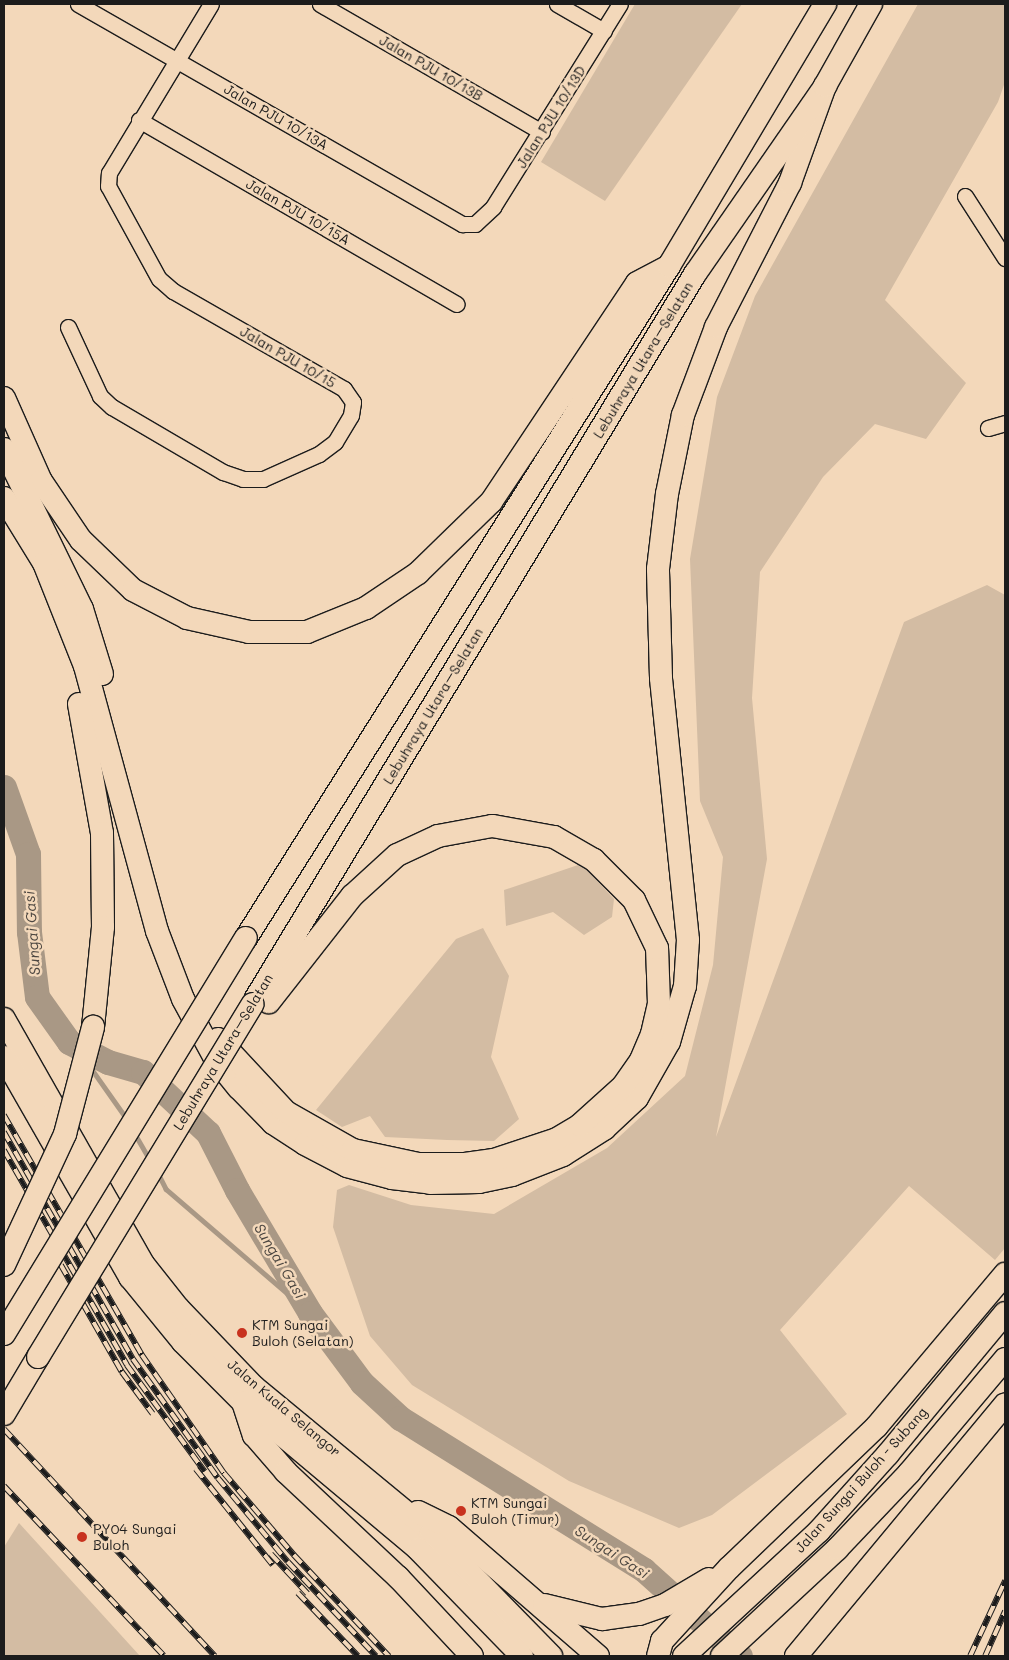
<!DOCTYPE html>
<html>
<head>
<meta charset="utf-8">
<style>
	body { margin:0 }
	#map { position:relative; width:1009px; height:1660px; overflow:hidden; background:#f3d8ba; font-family:Mali,sans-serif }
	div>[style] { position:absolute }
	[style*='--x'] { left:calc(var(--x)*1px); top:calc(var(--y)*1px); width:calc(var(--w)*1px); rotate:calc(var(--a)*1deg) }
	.green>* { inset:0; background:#d3bca3 }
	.stream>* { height:4.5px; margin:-2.25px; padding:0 2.25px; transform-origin:2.25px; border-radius:2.25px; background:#a99885 }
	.river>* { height:25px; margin:-12.5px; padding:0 12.5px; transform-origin:12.5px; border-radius:12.5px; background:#a99885 }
	.roads { filter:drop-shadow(1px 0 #1c1c1c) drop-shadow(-1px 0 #1c1c1c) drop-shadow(0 1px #1c1c1c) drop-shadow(0 -1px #1c1c1c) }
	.minor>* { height:15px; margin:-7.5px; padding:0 7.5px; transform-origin:7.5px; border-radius:7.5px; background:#f3d8ba }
	.highway>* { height:22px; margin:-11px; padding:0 11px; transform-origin:11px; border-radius:11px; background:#f3d8ba }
	.rail>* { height:5.5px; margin-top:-2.75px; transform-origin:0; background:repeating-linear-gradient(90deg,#f3d8ba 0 11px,#1c1c1c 0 22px); box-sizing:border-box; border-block:1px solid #1c1c1c }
	.bridges { filter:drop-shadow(1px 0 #1c1c1c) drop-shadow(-1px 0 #1c1c1c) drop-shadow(0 1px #1c1c1c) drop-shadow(0 -1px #1c1c1c) }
	.highway-bridge>* { height:22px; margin:-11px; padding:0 11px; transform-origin:11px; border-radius:11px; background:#f3d8ba }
	.dots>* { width:14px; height:14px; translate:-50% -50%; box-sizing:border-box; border:2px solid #f3d8ba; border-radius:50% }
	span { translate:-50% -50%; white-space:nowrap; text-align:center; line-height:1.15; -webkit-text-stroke:5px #f3d8ba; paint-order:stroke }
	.street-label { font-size:14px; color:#1c1c1c }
	.poi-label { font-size:14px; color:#1c1c1c }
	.left { translate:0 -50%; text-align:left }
	.water-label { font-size:15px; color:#4d4741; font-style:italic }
	.frame { position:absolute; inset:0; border:5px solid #1c1c1c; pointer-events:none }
</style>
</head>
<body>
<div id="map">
	<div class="green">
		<i style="clip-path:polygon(635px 4px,742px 4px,605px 201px,541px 162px)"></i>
		<i style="clip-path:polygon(918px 4px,1005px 4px,1005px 82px,998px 102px,885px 300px,966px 383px,926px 439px,875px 424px,823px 477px,760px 572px,752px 698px,767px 859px,716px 1137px,904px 622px,987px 585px,1005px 595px,1005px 1248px,995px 1260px,909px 1186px,780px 1330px,847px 1414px,712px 1515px,679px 1528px,569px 1481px,412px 1385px,370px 1336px,333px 1227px,337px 1190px,349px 1185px,411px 1205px,494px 1214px,607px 1148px,685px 1076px,713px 965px,723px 857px,700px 801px,690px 559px,717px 397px,755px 296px)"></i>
		<i style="clip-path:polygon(581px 864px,614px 899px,612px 917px,584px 935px,553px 912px,506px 926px,504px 890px)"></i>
		<i style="clip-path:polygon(483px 928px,509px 976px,491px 1057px,519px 1119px,494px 1141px,447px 1140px,385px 1137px,370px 1116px,342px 1127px,316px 1110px,456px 939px)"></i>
		<i style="clip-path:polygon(19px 1523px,140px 1656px,4px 1656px,4px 1547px)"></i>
	</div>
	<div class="stream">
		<i style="--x:69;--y:1042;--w:13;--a:48"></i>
		<i style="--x:91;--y:1068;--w:62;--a:54.8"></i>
		<i style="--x:135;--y:1134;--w:30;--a:60"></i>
		<i style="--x:158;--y:1173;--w:18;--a:63"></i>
		<i style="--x:166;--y:1189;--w:190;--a:40.7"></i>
	</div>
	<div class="river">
		<i style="--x:4;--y:787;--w:71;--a:70.3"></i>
		<i style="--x:28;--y:854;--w:78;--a:89.3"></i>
		<i style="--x:29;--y:932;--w:65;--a:83"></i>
		<i style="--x:37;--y:997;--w:55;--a:54.6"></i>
		<i style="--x:69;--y:1042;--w:44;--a:27.1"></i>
		<i style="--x:108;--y:1062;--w:36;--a:16"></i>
		<i style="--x:143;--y:1072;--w:89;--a:43.2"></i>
		<i style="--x:208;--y:1133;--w:64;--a:63"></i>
		<i style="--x:237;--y:1190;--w:143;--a:59.3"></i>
		<i style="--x:310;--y:1313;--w:87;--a:53.4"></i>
		<i style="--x:362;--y:1383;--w:52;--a:42.6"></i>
		<i style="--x:400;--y:1418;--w:287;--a:31.9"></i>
		<i style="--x:644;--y:1570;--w:129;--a:41.9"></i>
	</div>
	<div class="roads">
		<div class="minor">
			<i style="--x:78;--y:4;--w:443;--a:29.8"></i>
			<i style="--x:462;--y:224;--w:13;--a:0"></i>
			<i style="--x:475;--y:224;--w:25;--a:-43"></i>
			<i style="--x:493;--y:207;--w:239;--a:-58"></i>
			<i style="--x:320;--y:4;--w:256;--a:30"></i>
			<i style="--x:557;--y:4;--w:54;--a:29.9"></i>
			<i style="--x:139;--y:120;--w:367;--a:30.1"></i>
			<i style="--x:965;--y:196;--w:74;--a:57.2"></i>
			<i style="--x:68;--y:327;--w:76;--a:65.1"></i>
			<i style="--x:100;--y:396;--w:16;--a:43"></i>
			<i style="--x:112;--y:407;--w:129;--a:30.4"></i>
			<i style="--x:223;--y:472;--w:21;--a:19"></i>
			<i style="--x:243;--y:479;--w:20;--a:0"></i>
			<i style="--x:263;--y:479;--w:61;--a:-24.1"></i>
			<i style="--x:319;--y:454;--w:20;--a:-37"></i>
			<i style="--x:335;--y:442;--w:31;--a:-59"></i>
			<i style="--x:351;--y:415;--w:13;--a:-81"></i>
			<i style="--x:353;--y:402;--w:16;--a:-125"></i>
			<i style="--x:344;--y:389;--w:197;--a:-150.2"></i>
			<i style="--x:173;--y:291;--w:18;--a:-139"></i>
			<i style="--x:159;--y:279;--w:106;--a:-118.7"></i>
			<i style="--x:108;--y:186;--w:13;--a:-86"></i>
			<i style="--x:109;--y:173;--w:197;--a:-58.9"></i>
			<i style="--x:988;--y:428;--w:18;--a:-16"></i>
		</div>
		<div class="highway">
			<i style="--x:4;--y:398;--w:91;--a:66"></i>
			<i style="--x:41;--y:481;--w:71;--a:55.9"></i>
			<i style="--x:81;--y:540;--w:72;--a:43.9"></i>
			<i style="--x:133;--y:590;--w:61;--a:27.4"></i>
			<i style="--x:187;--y:618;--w:64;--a:12.7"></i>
			<i style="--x:249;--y:632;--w:58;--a:0"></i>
			<i style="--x:307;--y:632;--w:64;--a:-22.1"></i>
			<i style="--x:366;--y:608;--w:63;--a:-33.9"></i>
			<i style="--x:418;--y:573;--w:102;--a:-44.2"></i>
			<i style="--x:491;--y:502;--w:263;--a:-56.3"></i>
			<i style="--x:637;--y:283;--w:36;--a:-28"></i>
			<i style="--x:4;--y:449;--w:178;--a:64"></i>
			<i style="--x:82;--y:609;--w:68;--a:72.9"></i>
			<i style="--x:4;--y:498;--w:76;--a:58.4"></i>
			<i style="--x:44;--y:563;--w:111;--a:68.3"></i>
			<i style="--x:85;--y:666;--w:275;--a:74.8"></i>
			<i style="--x:157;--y:931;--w:73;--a:69.1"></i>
			<i style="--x:183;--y:999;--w:69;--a:61.6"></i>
			<i style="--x:216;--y:1060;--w:36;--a:51"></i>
			<i style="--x:239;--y:1088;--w:49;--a:45.8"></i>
			<i style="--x:273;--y:1123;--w:38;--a:33"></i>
			<i style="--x:305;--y:1144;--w:47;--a:27.6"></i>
			<i style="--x:347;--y:1166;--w:47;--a:14.9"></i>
			<i style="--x:392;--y:1178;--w:38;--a:7"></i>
			<i style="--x:430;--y:1183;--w:49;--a:-1.2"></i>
			<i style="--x:479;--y:1182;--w:34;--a:-12"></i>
			<i style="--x:512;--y:1175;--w:55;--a:-21.4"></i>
			<i style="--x:563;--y:1155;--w:49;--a:-32.4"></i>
			<i style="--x:604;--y:1129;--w:45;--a:-43.2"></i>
			<i style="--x:637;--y:1098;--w:64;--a:-60.3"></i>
			<i style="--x:669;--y:1042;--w:58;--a:-74.1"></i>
			<i style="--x:685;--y:986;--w:46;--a:-86.3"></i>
			<i style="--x:688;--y:940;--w:263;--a:-95.9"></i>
			<i style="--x:661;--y:678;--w:109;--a:-91.6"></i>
			<i style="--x:658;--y:569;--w:76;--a:-83.2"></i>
			<i style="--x:667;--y:494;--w:81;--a:-78.6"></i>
			<i style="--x:683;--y:415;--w:94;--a:-69.4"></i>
			<i style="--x:716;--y:327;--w:162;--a:-62.8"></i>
			<i style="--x:790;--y:183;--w:103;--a:-70.2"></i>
			<i style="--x:79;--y:704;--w:131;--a:79.9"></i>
			<i style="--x:102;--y:833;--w:94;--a:89.4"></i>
			<i style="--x:103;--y:927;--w:100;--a:95.7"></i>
			<i style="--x:246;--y:938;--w:794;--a:-57.81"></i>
			<i style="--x:669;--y:266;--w:305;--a:-59.2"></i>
			<i style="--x:256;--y:998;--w:847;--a:-58.77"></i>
			<i style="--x:695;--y:274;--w:229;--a:-55.3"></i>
			<i style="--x:825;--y:86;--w:94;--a:-60.7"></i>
			<i style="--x:4;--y:1019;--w:283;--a:60.4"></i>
			<i style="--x:144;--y:1265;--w:55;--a:51.7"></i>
			<i style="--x:178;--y:1308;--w:110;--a:46.1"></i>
			<i style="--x:254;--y:1387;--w:229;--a:39.5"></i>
			<i style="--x:431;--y:1533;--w:172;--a:45.7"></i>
			<i style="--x:218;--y:1039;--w:100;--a:47"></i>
			<i style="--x:286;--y:1112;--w:77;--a:29.6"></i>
			<i style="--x:353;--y:1150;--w:67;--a:12"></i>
			<i style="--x:419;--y:1164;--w:46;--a:0"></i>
			<i style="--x:465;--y:1164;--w:29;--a:-8"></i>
			<i style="--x:494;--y:1160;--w:66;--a:-18.4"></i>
			<i style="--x:557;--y:1139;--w:27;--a:-31"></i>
			<i style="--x:580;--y:1125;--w:58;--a:-42.2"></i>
			<i style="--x:623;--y:1086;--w:32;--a:-55"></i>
			<i style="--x:641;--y:1060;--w:28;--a:-67"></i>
			<i style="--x:652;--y:1034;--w:31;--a:-77"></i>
			<i style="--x:659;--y:1004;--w:56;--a:-92"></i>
			<i style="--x:657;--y:948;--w:53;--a:-115.6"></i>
			<i style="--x:634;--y:900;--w:57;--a:-135"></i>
			<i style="--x:594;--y:860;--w:46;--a:-150.1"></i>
			<i style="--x:554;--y:837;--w:63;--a:-169.9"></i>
			<i style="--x:492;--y:826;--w:55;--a:169.5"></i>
			<i style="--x:438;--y:836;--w:45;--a:155.1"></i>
			<i style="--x:397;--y:855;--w:61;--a:137.7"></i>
			<i style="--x:352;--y:896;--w:135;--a:128.1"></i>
			<i style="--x:4;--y:1057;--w:254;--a:60.2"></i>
			<i style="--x:130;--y:1277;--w:84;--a:50.8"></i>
			<i style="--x:183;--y:1342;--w:85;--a:45"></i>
			<i style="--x:243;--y:1402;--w:229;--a:40"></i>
			<i style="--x:418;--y:1549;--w:149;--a:45.8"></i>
			<i style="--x:243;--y:1402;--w:35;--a:72"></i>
			<i style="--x:254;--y:1435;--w:49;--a:49.1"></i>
			<i style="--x:286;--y:1472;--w:154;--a:43.2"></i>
			<i style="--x:398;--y:1577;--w:108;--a:46.9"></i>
			<i style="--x:4;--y:1414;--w:66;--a:-59.2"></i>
			<i style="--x:418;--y:1512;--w:34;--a:26"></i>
			<i style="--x:449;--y:1527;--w:197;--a:40.9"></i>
			<i style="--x:544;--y:1605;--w:60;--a:13.6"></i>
			<i style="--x:602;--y:1619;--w:37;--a:-8"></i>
			<i style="--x:639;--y:1614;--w:28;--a:-19"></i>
			<i style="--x:665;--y:1605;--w:51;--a:-30.6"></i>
			<i style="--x:658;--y:1656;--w:16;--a:-75"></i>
			<i style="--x:662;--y:1641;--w:99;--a:-47.5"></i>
			<i style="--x:729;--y:1568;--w:205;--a:-43.8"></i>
			<i style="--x:877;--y:1426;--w:199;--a:-49.9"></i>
			<i style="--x:684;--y:1656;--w:184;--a:-42.8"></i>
			<i style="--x:819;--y:1531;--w:103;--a:-48.1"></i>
			<i style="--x:888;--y:1454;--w:183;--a:-50.3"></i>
			<i style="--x:722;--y:1656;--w:157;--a:-42.9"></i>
			<i style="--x:837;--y:1549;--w:105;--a:-46.5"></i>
			<i style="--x:909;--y:1473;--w:149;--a:-49.9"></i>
			<i style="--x:796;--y:1656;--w:327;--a:-50.3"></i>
		</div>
	</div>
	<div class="rail">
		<i style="--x:4;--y:1115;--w:277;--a:60.1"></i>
		<i style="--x:142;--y:1355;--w:144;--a:55.2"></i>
		<i style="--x:224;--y:1473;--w:108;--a:49.5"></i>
		<i style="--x:294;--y:1555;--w:139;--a:46.8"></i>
		<i style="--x:4;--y:1132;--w:261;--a:60.4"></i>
		<i style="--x:133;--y:1359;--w:146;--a:54.5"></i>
		<i style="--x:218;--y:1478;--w:109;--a:50.2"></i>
		<i style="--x:288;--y:1562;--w:129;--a:46.9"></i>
		<i style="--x:4;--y:1150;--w:248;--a:60.2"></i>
		<i style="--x:127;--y:1365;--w:132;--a:53.9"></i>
		<i style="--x:61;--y:1265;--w:123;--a:60.3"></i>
		<i style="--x:122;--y:1372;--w:52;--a:53.6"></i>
		<i style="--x:4;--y:1429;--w:310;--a:47.1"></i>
		<i style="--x:196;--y:1469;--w:123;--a:51.3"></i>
		<i style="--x:4;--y:1486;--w:233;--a:46.7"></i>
		<i style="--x:271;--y:1554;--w:54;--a:47.2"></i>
		<i style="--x:298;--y:1593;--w:87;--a:46.4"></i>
		<i style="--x:970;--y:1656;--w:83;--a:-65"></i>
		<i style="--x:985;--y:1656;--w:49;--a:-66"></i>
	</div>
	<div class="bridges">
		<div class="highway-bridge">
			<i style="--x:4;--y:1265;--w:145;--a:-65"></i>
			<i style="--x:65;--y:1134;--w:111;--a:-75.3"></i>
			<i style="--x:4;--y:1334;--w:464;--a:-58.6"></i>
			<i style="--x:38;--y:1357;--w:413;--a:-58.7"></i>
		</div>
	</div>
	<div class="dots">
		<i style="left:242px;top:1333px;background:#c8321e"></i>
		<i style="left:461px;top:1511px;background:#c8321e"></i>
		<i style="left:82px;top:1537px;background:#c8321e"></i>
	</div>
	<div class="street-label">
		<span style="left:431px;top:68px;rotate:30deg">Jalan PJU 10/13B</span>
		<span style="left:276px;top:117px;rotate:30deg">Jalan PJU 10/13A</span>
		<span style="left:551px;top:117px;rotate:-58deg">Jalan PJU 10/13D</span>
		<span style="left:298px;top:212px;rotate:30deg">Jalan PJU 10/15A</span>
		<span style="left:288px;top:357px;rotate:30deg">Jalan PJU 10/15</span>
		<span style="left:643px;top:360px;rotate:-59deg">Lebuhraya Utara–Selatan</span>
		<span style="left:433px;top:706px;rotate:-59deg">Lebuhraya Utara–Selatan</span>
		<span style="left:223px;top:1052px;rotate:-59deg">Lebuhraya Utara–Selatan</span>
		<span style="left:284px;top:1408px;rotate:40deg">Jalan Kuala Selangor</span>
		<span style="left:861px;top:1480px;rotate:-48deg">Jalan Sungai Buloh - Subang</span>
	</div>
	<div class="poi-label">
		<span class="left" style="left:252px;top:1333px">KTM Sungai<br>Buloh (Selatan)</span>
		<span class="left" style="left:471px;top:1511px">KTM Sungai<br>Buloh (Timur)</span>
		<span class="left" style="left:93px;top:1537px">PY04 Sungai<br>Buloh</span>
	</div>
	<div class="water-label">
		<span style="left:32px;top:933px;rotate:-94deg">Sungai Gasi</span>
		<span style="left:280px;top:1261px;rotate:59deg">Sungai Gasi</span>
		<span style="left:612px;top:1552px;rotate:33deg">Sungai Gasi</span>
	</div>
	<div class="frame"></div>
</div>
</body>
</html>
